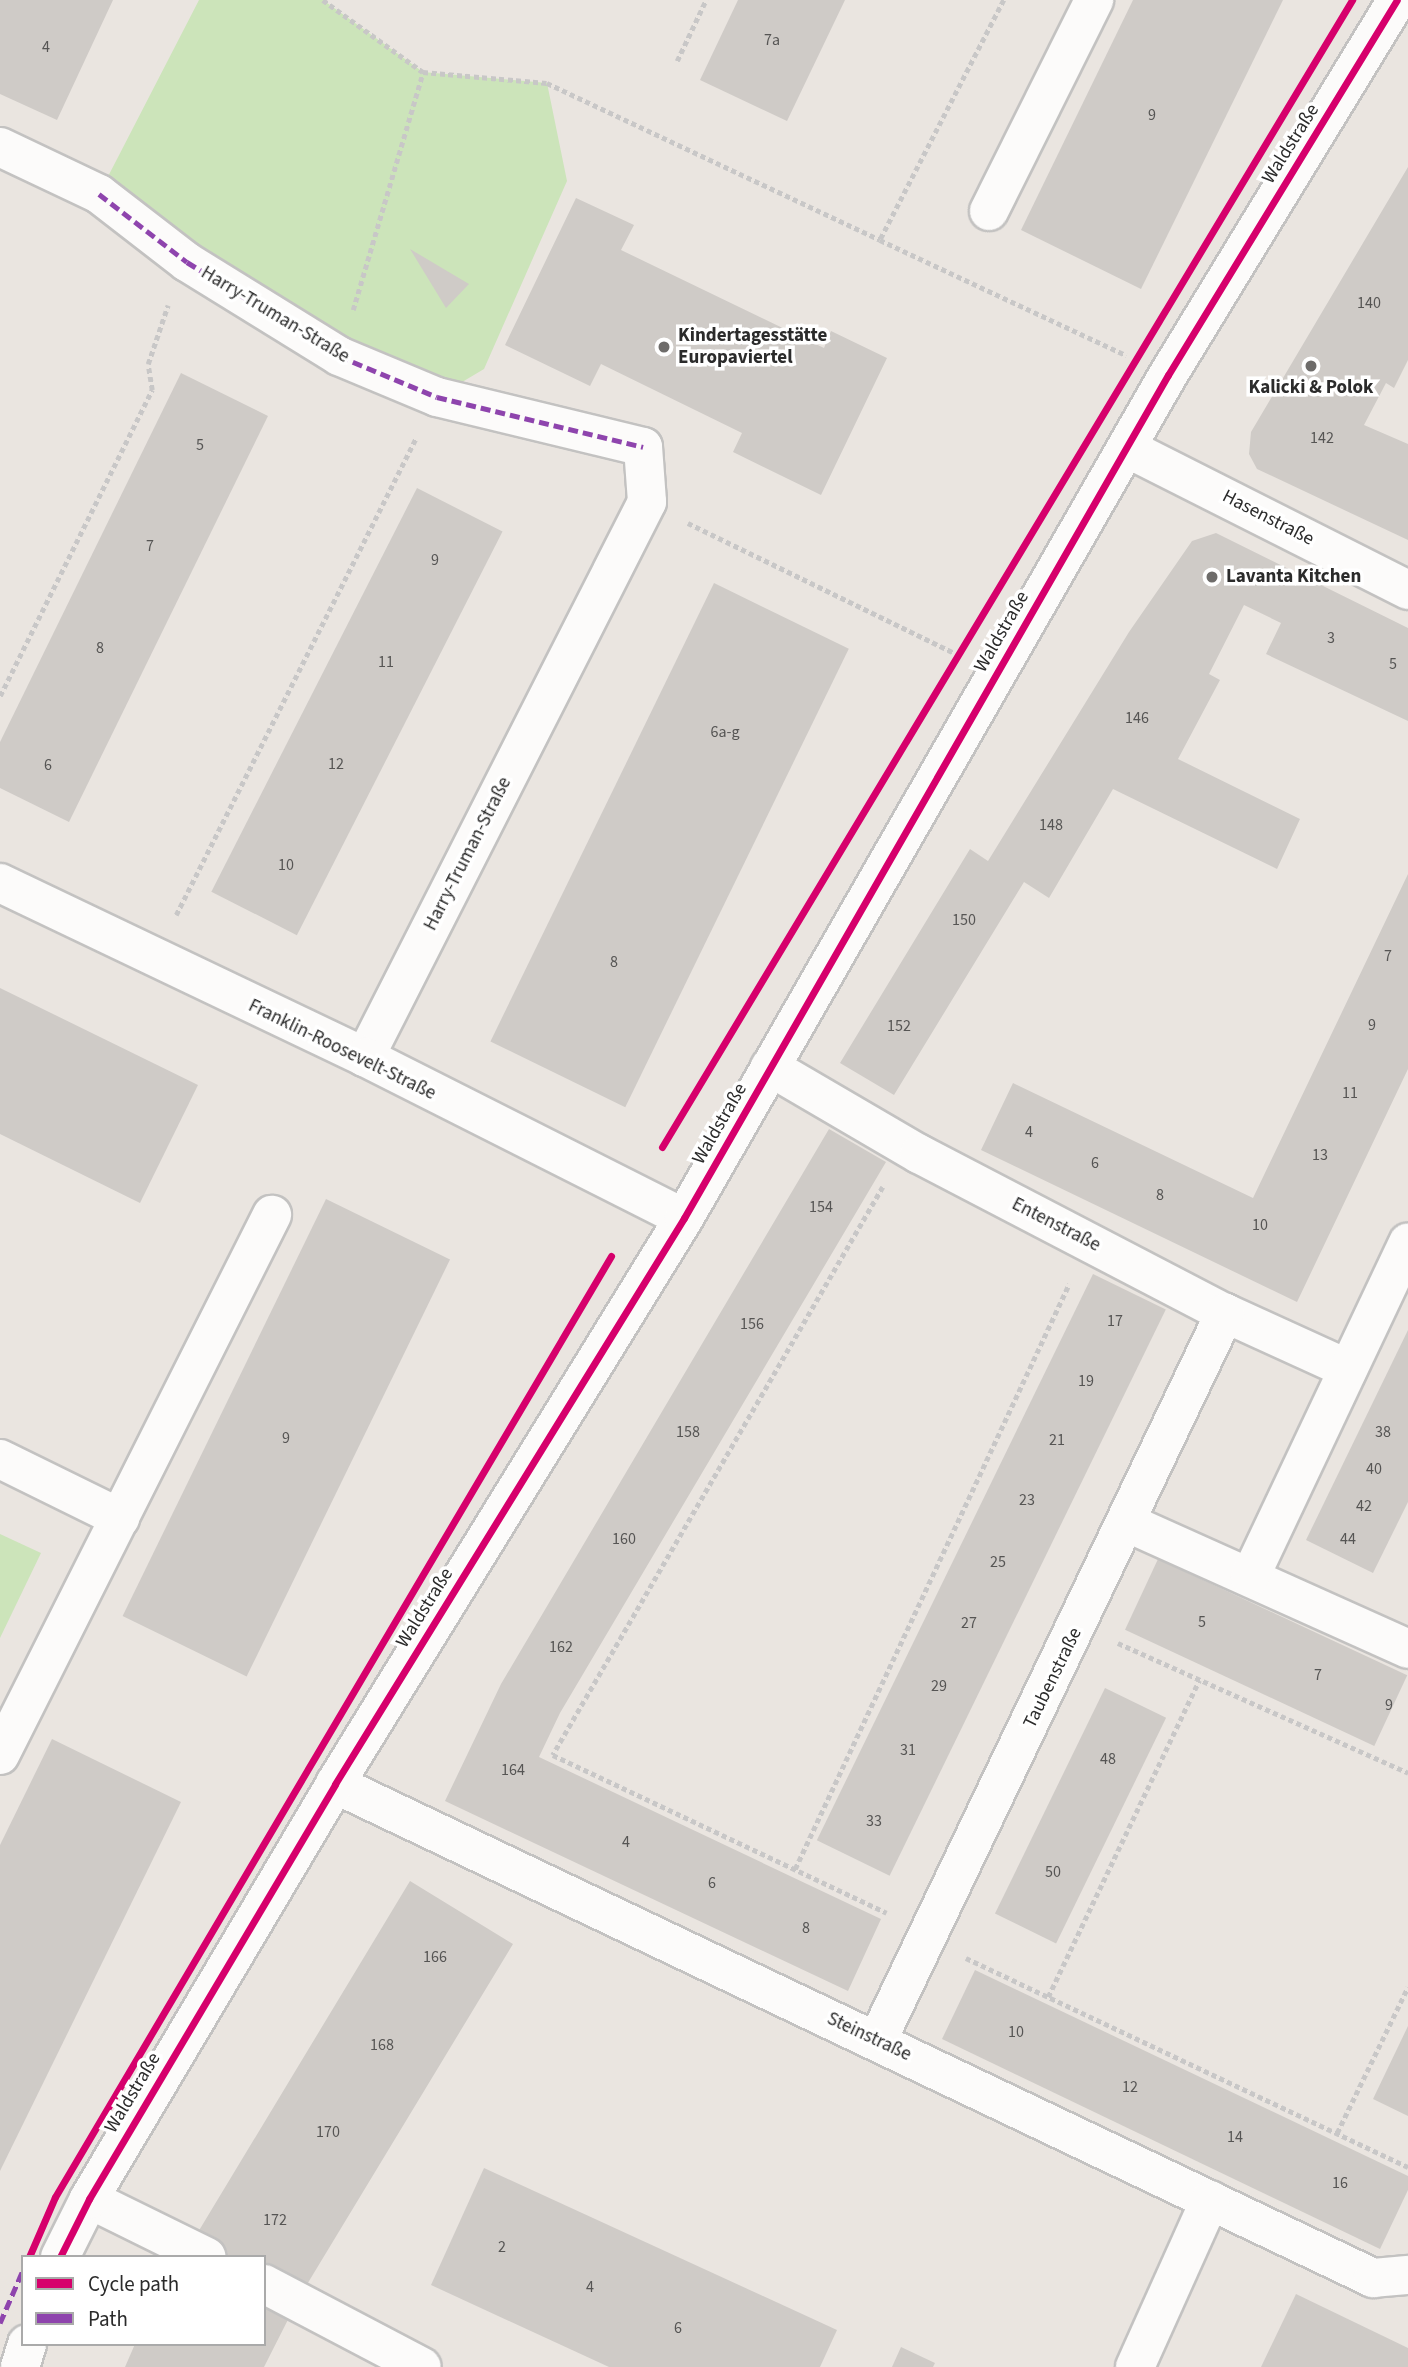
<!DOCTYPE html>
<html>
<head>
<meta charset="utf-8">
<style>
	body { margin:0 }
	#map { position:relative; width:1408px; height:2367px; overflow:hidden; background:#eae5e0; font-family:"Source Sans 3",sans-serif }
	div>[style] { position:absolute }
	[style*='--x'] { left:calc(var(--x)*1px); top:calc(var(--y)*1px); width:calc(var(--w)*1px); rotate:calc(var(--a)*1deg) }
	.green>* { inset:0; background:#cce4ba }
	.building>* { inset:0; background:#cfcbc7; transform-origin:0 0 }
	.path>* { height:4.5px; margin-top:-2.25px; transform-origin:0; background:repeating-linear-gradient(90deg,#c8c7c7 0 5px,transparent 0 8.5px) }
	.roads { filter:drop-shadow(2px 0 #c3c2c1) drop-shadow(-2px 0 #c3c2c1) drop-shadow(0 2px #c3c2c1) drop-shadow(0 -2px #c3c2c1) }
	.minor>* { height:38px; margin:-19px; padding:0 19px; transform-origin:19px; border-radius:19px; background:#fcfbfa }
	.quiet>* { height:5px; margin-top:-2.5px; transform-origin:0; background:repeating-linear-gradient(90deg,#8e44ad 0 10px,transparent 0 15px) }
	.cycleway>* { height:7px; margin:-3.5px; padding:0 3.5px; transform-origin:3.5px; border-radius:3.5px; background:#d6006c }
	.dots>* { width:19px; height:19px; translate:-50% -50%; box-sizing:border-box; border:4px solid #fff; border-radius:50% }
	span { translate:-50% -50%; white-space:nowrap; text-align:center; line-height:1.15; -webkit-text-stroke:7px #fff; paint-order:stroke }
	.number-label { font-size:16px; color:#565554 }
	.number-label span { -webkit-text-stroke-width:0 }
	.street-label { font-size:19px; color:#2b2b2b }
	.poi-label { font-size:19px; color:#2b2b2b; font-weight:700 }
	.left { translate:0 -50%; text-align:left }
	.legend { position:absolute; left:21px; top:2255px; width:245px; height:91px; box-sizing:border-box; background:#fff; border:2px solid #aaa; margin:0; padding:9px 12px; list-style:none; font-size:21px; color:#2b2b2b }
	.legend li { display:flex; align-items:center; gap:14px; height:35px }
	.legend b { width:35px; border:2px solid #aaa }
</style>
</head>
<body>
<div id="map">
	<div class="green">
		<i style="clip-path:polygon(199px 0,323px 0,423px 72px,547px 83px,567px 181px,484px 369px,437px 397px,99px 194px)"></i>
		<i style="clip-path:polygon(0 1534px,41px 1553px,0 1638px)"></i>
	</div>
	<div class="building">
		<i style="clip-path:polygon(0 0,113px 0,57px 120px,0 94px)"></i>
		<i style="clip-path:polygon(738px 0,845px 0,787px 121px,700px 80px)"></i>
		<i style="clip-path:polygon(1133px 0,1283px 0,1141px 289px,1021px 230px)"></i>
		<i style="clip-path:polygon(1408px 167px,1408px 360px,1394px 388px,1386px 383px,1364px 425px,1408px 444px,1408px 540px,1257px 469px,1249px 454px,1251px 432px)"></i>
		<i style="clip-path:polygon(576px 198px,634px 225px,621px 250px,824px 348px,831px 331px,887px 358px,821px 495px,733px 452px,742px 433px,601px 364px,590px 386px,505px 345px)"></i>
		<i style="clip-path:polygon(410px 249px,469px 284px,446px 308px)"></i>
		<i style="clip-path:polygon(181px 373px,268px 416px,69px 822px,0 788px,0 742px)"></i>
		<i style="left:417px;top:488px;width:96px;height:453px;rotate:27deg"></i>
		<i style="clip-path:polygon(1216px 533px,1408px 628px,1408px 721px,1266px 654px,1281px 623px,1244px 605px,1209px 674px,1220px 680px,1178px 759px,1300px 819px,1277px 869px,1113px 789px,1049px 898px,1024px 882px,894px 1095px,840px 1063px,970px 849px,988px 861px,1129px 632px,1192px 541px)"></i>
		<i style="left:714px;top:583px;width:150px;height:510px;rotate:26deg"></i>
		<i style="clip-path:polygon(1408px 874px,1408px 1069px,1297px 1302px,981px 1150px,1013px 1083px,1253px 1198px)"></i>
		<i style="clip-path:polygon(0 988px,198px 1085px,140px 1203px,0 1134px)"></i>
		<i style="clip-path:polygon(829px 1129px,886px 1162px,560px 1713px,539px 1757px,881px 1919px,848px 1991px,445px 1801px,501px 1684px)"></i>
		<i style="left:326px;top:1199px;width:138px;height:464px;rotate:26deg"></i>
		<i style="left:1093px;top:1274px;width:81px;height:630px;rotate:26deg"></i>
		<i style="clip-path:polygon(1408px 1330px,1408px 1502px,1373px 1573px,1306px 1540px)"></i>
		<i style="left:1158px;top:1559px;width:275px;height:78px;rotate:25deg"></i>
		<i style="left:1105px;top:1688px;width:68px;height:251px;rotate:26deg"></i>
		<i style="clip-path:polygon(52px 1739px,181px 1802px,0 2171px,0 1845px)"></i>
		<i style="clip-path:polygon(410px 1881px,513px 1944px,300px 2296px,264px 2367px,125px 2367px,135px 2344px,264px 2344px,264px 2257px,183px 2257px)"></i>
		<i style="clip-path:polygon(975px 1970px,1408px 2176px,1408px 2190px,1380px 2249px,942px 2039px)"></i>
		<i style="clip-path:polygon(1408px 2026px,1408px 2116px,1373px 2099px)"></i>
		<i style="clip-path:polygon(484px 2168px,837px 2330px,820px 2367px,609px 2367px,431px 2285px)"></i>
		<i style="clip-path:polygon(1296px 2294px,1408px 2348px,1408px 2367px,1261px 2367px)"></i>
		<i style="clip-path:polygon(901px 2347px,935px 2363px,933px 2367px,892px 2367px)"></i>
	</div>
	<div class="path">
		<i style="--x:323;--y:0;--w:123;--a:35.8"></i>
		<i style="--x:423;--y:72;--w:124;--a:5.1"></i>
		<i style="--x:547;--y:83;--w:368;--a:25.2"></i>
		<i style="--x:1004;--y:0;--w:270;--a:117.3"></i>
		<i style="--x:880;--y:240;--w:272;--a:25.1"></i>
		<i style="--x:677;--y:61;--w:68;--a:-64.6"></i>
		<i style="--x:353;--y:310;--w:248;--a:-73.6"></i>
		<i style="--x:688;--y:523;--w:297;--a:26"></i>
		<i style="--x:0;--y:696;--w:342;--a:-63.6"></i>
		<i style="--x:152;--y:390;--w:26;--a:-99"></i>
		<i style="--x:148;--y:364;--w:62;--a:-71.3"></i>
		<i style="--x:176;--y:915;--w:534;--a:-63.29"></i>
		<i style="--x:883;--y:1187;--w:657;--a:120.16"></i>
		<i style="--x:553;--y:1755;--w:369;--a:25.3"></i>
		<i style="--x:1118;--y:1643;--w:318;--a:24.1"></i>
		<i style="--x:795;--y:1869;--w:646;--a:-64.9"></i>
		<i style="--x:966;--y:1958;--w:489;--a:25.3"></i>
		<i style="--x:1048;--y:1997;--w:351;--a:-64.5"></i>
		<i style="--x:1337;--y:2133;--w:162;--a:-64.1"></i>
	</div>
	<div class="roads">
		<div class="minor">
			<i style="--x:0;--y:147;--w:110;--a:25.4"></i>
			<i style="--x:99;--y:194;--w:111;--a:37.7"></i>
			<i style="--x:187;--y:262;--w:179;--a:31.7"></i>
			<i style="--x:339;--y:356;--w:106;--a:22.7"></i>
			<i style="--x:437;--y:397;--w:212;--a:13.6"></i>
			<i style="--x:643;--y:447;--w:55;--a:85.8"></i>
			<i style="--x:647;--y:502;--w:623;--a:116.94"></i>
			<i style="--x:989;--y:211;--w:236;--a:-63.5"></i>
			<i style="--x:1127;--y:448;--w:315;--a:26.8"></i>
			<i style="--x:0;--y:883;--w:404;--a:25.5"></i>
			<i style="--x:365;--y:1057;--w:357;--a:26.8"></i>
			<i style="--x:770;--y:1067;--w:173;--a:30.3"></i>
			<i style="--x:919;--y:1154;--w:345;--a:27.5"></i>
			<i style="--x:1225;--y:1313;--w:135;--a:24.5"></i>
			<i style="--x:0;--y:1459;--w:134;--a:26.2"></i>
			<i style="--x:1128;--y:1523;--w:307;--a:24.2"></i>
			<i style="--x:1250;--y:1577;--w:370;--a:-64.7"></i>
			<i style="--x:0;--y:1755;--w:605;--a:-63.27"></i>
			<i style="--x:335;--y:1784;--w:1150;--a:25.45"></i>
			<i style="--x:1373;--y:2278;--w:35;--a:-5"></i>
			<i style="--x:877;--y:2041;--w:807;--a:-64.45"></i>
			<i style="--x:89;--y:2199;--w:131;--a:26.2"></i>
			<i style="--x:60;--y:2257;--w:65;--a:-63.4"></i>
			<i style="--x:89;--y:2199;--w:482;--a:-59.3"></i>
			<i style="--x:335;--y:1784;--w:665;--a:-58.34"></i>
			<i style="--x:684;--y:1218;--w:972;--a:-60.14"></i>
			<i style="--x:1168;--y:375;--w:439;--a:-58.6"></i>
			<i style="--x:264;--y:2284;--w:178;--a:27.7"></i>
			<i style="--x:20;--y:2367;--w:24;--a:-73"></i>
			<i style="--x:1135;--y:2367;--w:183;--a:-65.8"></i>
		</div>
	</div>
	<div class="quiet">
		<i style="--x:99;--y:194;--w:111;--a:37.7"></i>
		<i style="--x:187;--y:262;--w:179;--a:31.7"></i>
		<i style="--x:339;--y:356;--w:106;--a:22.7"></i>
		<i style="--x:437;--y:397;--w:212;--a:13.6"></i>
		<i style="--x:0;--y:2323;--w:58;--a:-66.5"></i>
	</div>
	<div class="cycleway">
		<i style="--x:662;--y:1147;--w:1339;--a:-58.97"></i>
		<i style="--x:29;--y:2257;--w:65;--a:-66.6"></i>
		<i style="--x:55;--y:2197;--w:1093;--a:-59.42"></i>
		<i style="--x:60;--y:2257;--w:65;--a:-63.4"></i>
		<i style="--x:89;--y:2199;--w:482;--a:-59.3"></i>
		<i style="--x:335;--y:1784;--w:665;--a:-58.34"></i>
		<i style="--x:684;--y:1218;--w:972;--a:-60.14"></i>
		<i style="--x:1168;--y:375;--w:439;--a:-58.6"></i>
	</div>
	<div class="dots">
		<i style="left:664px;top:347px;background:#6e6c6a"></i>
		<i style="left:1311px;top:366px;background:#6e6c6a"></i>
		<i style="left:1212px;top:577px;background:#6e6c6a"></i>
	</div>
	<div class="number-label">
		<span style="left:772px;top:40px">7a</span>
		<span style="left:46px;top:47px">4</span>
		<span style="left:1152px;top:115px">9</span>
		<span style="left:1369px;top:303px">140</span>
		<span style="left:1322px;top:438px">142</span>
		<span style="left:200px;top:445px">5</span>
		<span style="left:150px;top:546px">7</span>
		<span style="left:435px;top:560px">9</span>
		<span style="left:1331px;top:638px">3</span>
		<span style="left:100px;top:648px">8</span>
		<span style="left:386px;top:662px">11</span>
		<span style="left:1393px;top:664px">5</span>
		<span style="left:1137px;top:718px">146</span>
		<span style="left:725px;top:732px">6a-g</span>
		<span style="left:336px;top:764px">12</span>
		<span style="left:48px;top:765px">6</span>
		<span style="left:1051px;top:825px">148</span>
		<span style="left:286px;top:865px">10</span>
		<span style="left:964px;top:920px">150</span>
		<span style="left:1388px;top:956px">7</span>
		<span style="left:614px;top:962px">8</span>
		<span style="left:1372px;top:1025px">9</span>
		<span style="left:899px;top:1026px">152</span>
		<span style="left:1350px;top:1093px">11</span>
		<span style="left:1029px;top:1132px">4</span>
		<span style="left:1320px;top:1155px">13</span>
		<span style="left:1095px;top:1163px">6</span>
		<span style="left:1160px;top:1195px">8</span>
		<span style="left:821px;top:1207px">154</span>
		<span style="left:1260px;top:1225px">10</span>
		<span style="left:1115px;top:1321px">17</span>
		<span style="left:752px;top:1324px">156</span>
		<span style="left:1086px;top:1381px">19</span>
		<span style="left:688px;top:1432px">158</span>
		<span style="left:1383px;top:1432px">38</span>
		<span style="left:286px;top:1438px">9</span>
		<span style="left:1057px;top:1440px">21</span>
		<span style="left:1374px;top:1469px">40</span>
		<span style="left:1027px;top:1500px">23</span>
		<span style="left:1364px;top:1506px">42</span>
		<span style="left:624px;top:1539px">160</span>
		<span style="left:1348px;top:1539px">44</span>
		<span style="left:998px;top:1562px">25</span>
		<span style="left:1202px;top:1622px">5</span>
		<span style="left:969px;top:1623px">27</span>
		<span style="left:561px;top:1647px">162</span>
		<span style="left:1318px;top:1675px">7</span>
		<span style="left:939px;top:1686px">29</span>
		<span style="left:1389px;top:1705px">9</span>
		<span style="left:908px;top:1750px">31</span>
		<span style="left:1108px;top:1759px">48</span>
		<span style="left:513px;top:1770px">164</span>
		<span style="left:874px;top:1821px">33</span>
		<span style="left:626px;top:1842px">4</span>
		<span style="left:1053px;top:1872px">50</span>
		<span style="left:712px;top:1883px">6</span>
		<span style="left:806px;top:1928px">8</span>
		<span style="left:435px;top:1957px">166</span>
		<span style="left:1016px;top:2032px">10</span>
		<span style="left:382px;top:2045px">168</span>
		<span style="left:1130px;top:2087px">12</span>
		<span style="left:328px;top:2132px">170</span>
		<span style="left:1235px;top:2137px">14</span>
		<span style="left:1340px;top:2183px">16</span>
		<span style="left:275px;top:2220px">172</span>
		<span style="left:502px;top:2247px">2</span>
		<span style="left:590px;top:2287px">4</span>
		<span style="left:678px;top:2328px">6</span>
	</div>
	<div class="street-label">
		<span style="left:1291px;top:144px;rotate:-58deg">Waldstraße</span>
		<span style="left:275px;top:315px;rotate:31deg">Harry-Truman-Straße</span>
		<span style="left:1268px;top:518px;rotate:27deg">Hasenstraße</span>
		<span style="left:1002px;top:632px;rotate:-60deg">Waldstraße</span>
		<span style="left:468px;top:854px;rotate:-63deg">Harry-Truman-Straße</span>
		<span style="left:342px;top:1050px;rotate:26deg">Franklin-Roosevelt-Straße</span>
		<span style="left:720px;top:1124px;rotate:-60deg">Waldstraße</span>
		<span style="left:1056px;top:1225px;rotate:27deg">Entenstraße</span>
		<span style="left:425px;top:1608px;rotate:-58deg">Waldstraße</span>
		<span style="left:1053px;top:1678px;rotate:-64deg">Taubenstraße</span>
		<span style="left:869px;top:2037px;rotate:25deg">Steinstraße</span>
		<span style="left:133px;top:2093px;rotate:-59deg">Waldstraße</span>
	</div>
	<div class="poi-label">
		<span class="left" style="left:678px;top:347px">Kindertagesstätte<br>Europaviertel</span>
		<span style="left:1311px;top:388px">Kalicki &amp; Polok</span>
		<span class="left" style="left:1226px;top:577px">Lavanta Kitchen</span>
	</div>
	<ul class="legend">
	<li><b style="height:9px;background:#d6006c"></b>Cycle path</li>
	<li><b style="height:9px;background:#8e44ad"></b>Path</li>
	</ul>
</div>
</body>
</html>
